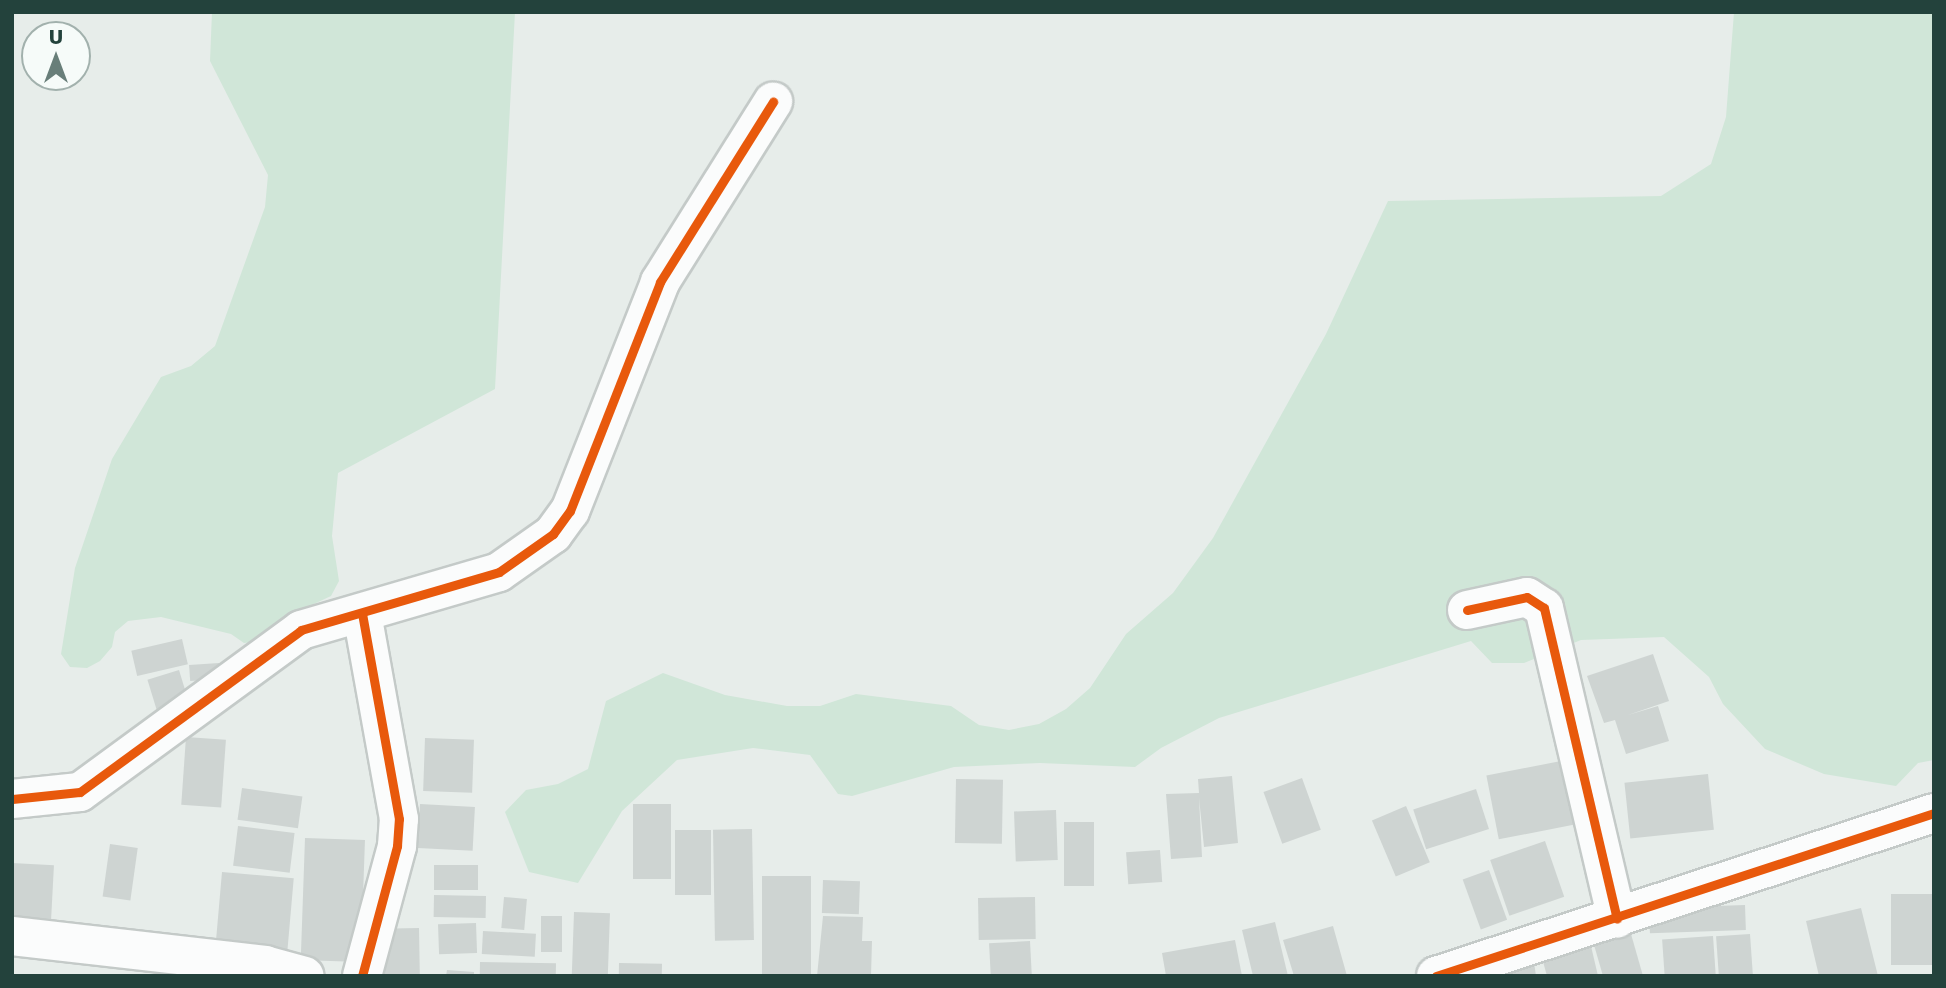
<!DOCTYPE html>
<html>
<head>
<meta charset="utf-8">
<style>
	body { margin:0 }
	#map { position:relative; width:1946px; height:988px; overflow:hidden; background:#e7edea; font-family:"DejaVu Sans",sans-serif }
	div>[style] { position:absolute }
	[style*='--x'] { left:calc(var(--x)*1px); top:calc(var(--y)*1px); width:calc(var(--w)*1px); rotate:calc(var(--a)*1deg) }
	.green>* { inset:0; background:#d0e6d8 }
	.building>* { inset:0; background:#ced4d2; transform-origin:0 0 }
	.roads { filter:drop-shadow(2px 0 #c4cac8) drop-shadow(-2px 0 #c4cac8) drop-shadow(0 2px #c4cac8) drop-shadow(0 -2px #c4cac8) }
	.minor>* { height:38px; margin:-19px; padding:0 19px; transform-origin:19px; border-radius:19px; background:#fbfcfc }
	.cycleway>* { height:9px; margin:-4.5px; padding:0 4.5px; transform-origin:4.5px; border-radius:4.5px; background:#e8590c }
	span { translate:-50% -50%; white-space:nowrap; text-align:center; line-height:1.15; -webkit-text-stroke:6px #f6fbf9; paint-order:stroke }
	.frame { position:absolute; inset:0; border:14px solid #23423c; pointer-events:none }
	.north { position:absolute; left:21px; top:21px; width:70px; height:70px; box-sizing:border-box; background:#f6fbf9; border:2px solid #a2b1ad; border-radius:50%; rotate:0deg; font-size:19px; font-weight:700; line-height:28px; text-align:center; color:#23423c }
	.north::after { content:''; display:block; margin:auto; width:24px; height:32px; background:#687e79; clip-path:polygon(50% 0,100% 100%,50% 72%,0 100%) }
</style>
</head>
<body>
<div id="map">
	<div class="green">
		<i style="clip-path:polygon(212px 12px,515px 12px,495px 389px,338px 473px,332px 536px,339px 581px,331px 596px,299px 611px,259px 641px,244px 643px,231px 634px,161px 617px,128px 621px,115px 632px,112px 647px,100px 661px,87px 668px,70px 667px,61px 654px,75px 568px,112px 459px,161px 377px,191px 366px,215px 346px,265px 207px,268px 175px,210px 61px)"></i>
		<i style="clip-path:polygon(1734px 12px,1934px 12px,1934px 760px,1918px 763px,1896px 786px,1824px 774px,1765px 749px,1723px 704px,1709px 677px,1664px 637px,1581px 640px,1524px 663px,1492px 663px,1471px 641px,1219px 718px,1161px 748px,1135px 767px,1040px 763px,954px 767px,852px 796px,838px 794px,810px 755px,753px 748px,677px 760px,622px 811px,578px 883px,529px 872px,505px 812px,526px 790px,558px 784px,588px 769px,606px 701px,663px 673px,725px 695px,787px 706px,820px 706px,856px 694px,951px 706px,979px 725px,1009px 730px,1039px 724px,1066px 709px,1090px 688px,1126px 634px,1173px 593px,1213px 538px,1326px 334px,1388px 201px,1661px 196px,1711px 164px,1726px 117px)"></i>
	</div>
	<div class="building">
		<i style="left:182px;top:639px;width:26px;height:52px;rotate:77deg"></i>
		<i style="clip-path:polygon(1653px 654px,1669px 701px,1628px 715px,1658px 706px,1669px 741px,1626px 754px,1615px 720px,1604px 723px,1587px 676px)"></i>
		<i style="left:219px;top:663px;width:16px;height:30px;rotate:86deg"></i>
		<i style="left:179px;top:670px;width:31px;height:33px;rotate:73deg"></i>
		<i style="left:186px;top:737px;width:40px;height:68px;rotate:4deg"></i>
		<i style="left:425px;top:738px;width:49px;height:53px;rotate:2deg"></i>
		<i style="left:1561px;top:761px;width:65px;height:76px;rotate:79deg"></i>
		<i style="left:1708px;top:774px;width:56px;height:84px;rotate:84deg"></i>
		<i style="clip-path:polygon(1232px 776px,1238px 843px,1204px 847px,1199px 798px,1202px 857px,1171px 859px,1166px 794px,1199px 793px,1198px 779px)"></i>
		<i style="left:1302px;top:778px;width:55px;height:41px;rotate:70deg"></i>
		<i style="left:956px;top:779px;width:47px;height:64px;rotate:1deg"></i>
		<i style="left:242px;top:788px;width:61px;height:32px;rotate:8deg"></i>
		<i style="left:1476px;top:789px;width:42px;height:66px;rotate:72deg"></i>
		<i style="left:420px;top:804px;width:55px;height:44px;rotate:3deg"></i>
		<i style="left:671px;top:804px;width:75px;height:38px;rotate:90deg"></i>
		<i style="left:1406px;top:806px;width:61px;height:37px;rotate:67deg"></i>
		<i style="left:1056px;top:810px;width:50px;height:42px;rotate:88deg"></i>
		<i style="left:1064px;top:822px;width:30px;height:64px"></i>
		<i style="left:238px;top:826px;width:57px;height:40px;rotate:7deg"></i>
		<i style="left:752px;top:829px;width:111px;height:39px;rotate:89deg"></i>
		<i style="left:675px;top:830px;width:36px;height:65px"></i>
		<i style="left:305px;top:838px;width:60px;height:122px;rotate:2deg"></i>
		<i style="left:1545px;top:841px;width:59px;height:58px;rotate:71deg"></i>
		<i style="left:110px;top:844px;width:28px;height:53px;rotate:8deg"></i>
		<i style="left:1160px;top:850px;width:32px;height:34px;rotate:86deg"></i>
		<i style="left:12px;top:863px;width:42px;height:54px;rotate:3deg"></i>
		<i style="left:434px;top:865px;width:44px;height:25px"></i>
		<i style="left:1489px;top:870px;width:53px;height:28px;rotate:70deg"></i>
		<i style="left:222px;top:872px;width:72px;height:79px;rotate:5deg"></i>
		<i style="left:762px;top:876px;width:49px;height:100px"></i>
		<i style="left:823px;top:880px;width:37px;height:33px;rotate:2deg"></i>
		<i style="left:1934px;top:894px;width:71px;height:43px;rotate:90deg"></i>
		<i style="left:434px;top:895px;width:52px;height:22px;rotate:1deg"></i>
		<i style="left:504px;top:897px;width:23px;height:31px;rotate:5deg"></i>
		<i style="left:1035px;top:897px;width:42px;height:57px;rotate:89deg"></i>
		<i style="left:1745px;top:905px;width:25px;height:96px;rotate:88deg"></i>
		<i style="clip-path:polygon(1861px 908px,1878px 976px,1819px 976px,1806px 921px)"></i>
		<i style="left:574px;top:912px;width:36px;height:64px;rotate:2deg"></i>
		<i style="left:541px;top:916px;width:21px;height:36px"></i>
		<i style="clip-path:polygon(823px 916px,863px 917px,862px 941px,872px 941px,871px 976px,817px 976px)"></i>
		<i style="clip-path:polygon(1275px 922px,1288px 976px,1253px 976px,1242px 930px)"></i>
		<i style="left:476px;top:923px;width:30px;height:38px;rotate:88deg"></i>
		<i style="clip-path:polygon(1333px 926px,1347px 976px,1294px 976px,1283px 940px)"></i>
		<i style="left:419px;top:928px;width:48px;height:39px;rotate:89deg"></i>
		<i style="left:483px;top:931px;width:53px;height:23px;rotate:3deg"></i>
		<i style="clip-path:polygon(1631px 934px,1643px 976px,1603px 976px,1594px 945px)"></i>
		<i style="left:1750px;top:934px;width:42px;height:34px;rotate:86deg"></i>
		<i style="left:1713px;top:936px;width:40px;height:51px;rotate:86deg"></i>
		<i style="clip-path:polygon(1235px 940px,1242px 976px,1166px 976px,1162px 953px)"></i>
		<i style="left:1030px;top:941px;width:34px;height:41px;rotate:87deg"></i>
		<i style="clip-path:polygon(1591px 946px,1598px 976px,1547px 976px,1542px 958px)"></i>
		<i style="left:480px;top:962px;width:76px;height:14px;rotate:1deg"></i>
		<i style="clip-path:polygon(1534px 962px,1536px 976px,1460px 976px)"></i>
		<i style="left:619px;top:963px;width:43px;height:13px;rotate:1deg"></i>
		<i style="clip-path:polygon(447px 970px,474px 972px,474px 976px,446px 976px)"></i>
	</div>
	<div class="roads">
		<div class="minor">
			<i style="--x:1467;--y:610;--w:61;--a:-12.2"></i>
			<i style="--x:1527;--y:597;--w:20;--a:33"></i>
			<i style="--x:1544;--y:608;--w:319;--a:76.8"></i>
			<i style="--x:12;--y:799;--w:68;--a:-5.9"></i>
			<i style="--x:80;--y:792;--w:274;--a:-36.2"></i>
			<i style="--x:301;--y:630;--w:206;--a:-16.3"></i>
			<i style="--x:499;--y:572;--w:66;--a:-35.1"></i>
			<i style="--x:553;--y:534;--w:29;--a:-54"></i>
			<i style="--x:570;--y:511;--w:246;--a:-68.5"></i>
			<i style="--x:660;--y:282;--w:213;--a:-57.9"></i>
			<i style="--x:12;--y:936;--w:255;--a:6.5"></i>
			<i style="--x:265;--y:965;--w:41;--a:15.4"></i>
			<i style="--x:362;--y:976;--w:135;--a:-74.9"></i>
			<i style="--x:397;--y:846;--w:27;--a:-86"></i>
			<i style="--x:399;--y:819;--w:208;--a:-100.2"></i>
			<i style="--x:1436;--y:976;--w:524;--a:-18.12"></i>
		</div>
	</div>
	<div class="cycleway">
		<i style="--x:1467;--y:610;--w:61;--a:-12.2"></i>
		<i style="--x:1527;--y:597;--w:20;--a:33"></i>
		<i style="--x:1544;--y:608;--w:319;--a:76.8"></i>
		<i style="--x:12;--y:799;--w:68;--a:-5.9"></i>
		<i style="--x:80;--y:792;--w:274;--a:-36.2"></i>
		<i style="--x:301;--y:630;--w:206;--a:-16.3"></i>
		<i style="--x:499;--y:572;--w:66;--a:-35.1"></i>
		<i style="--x:553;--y:534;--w:29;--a:-54"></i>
		<i style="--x:570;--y:511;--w:246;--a:-68.5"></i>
		<i style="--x:660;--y:282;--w:213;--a:-57.9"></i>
		<i style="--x:362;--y:976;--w:135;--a:-74.9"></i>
		<i style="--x:397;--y:846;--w:27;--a:-86"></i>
		<i style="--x:399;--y:819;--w:208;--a:-100.2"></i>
		<i style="--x:1436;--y:976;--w:524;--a:-18.12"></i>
	</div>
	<div class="frame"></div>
	<div class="north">U</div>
</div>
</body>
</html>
